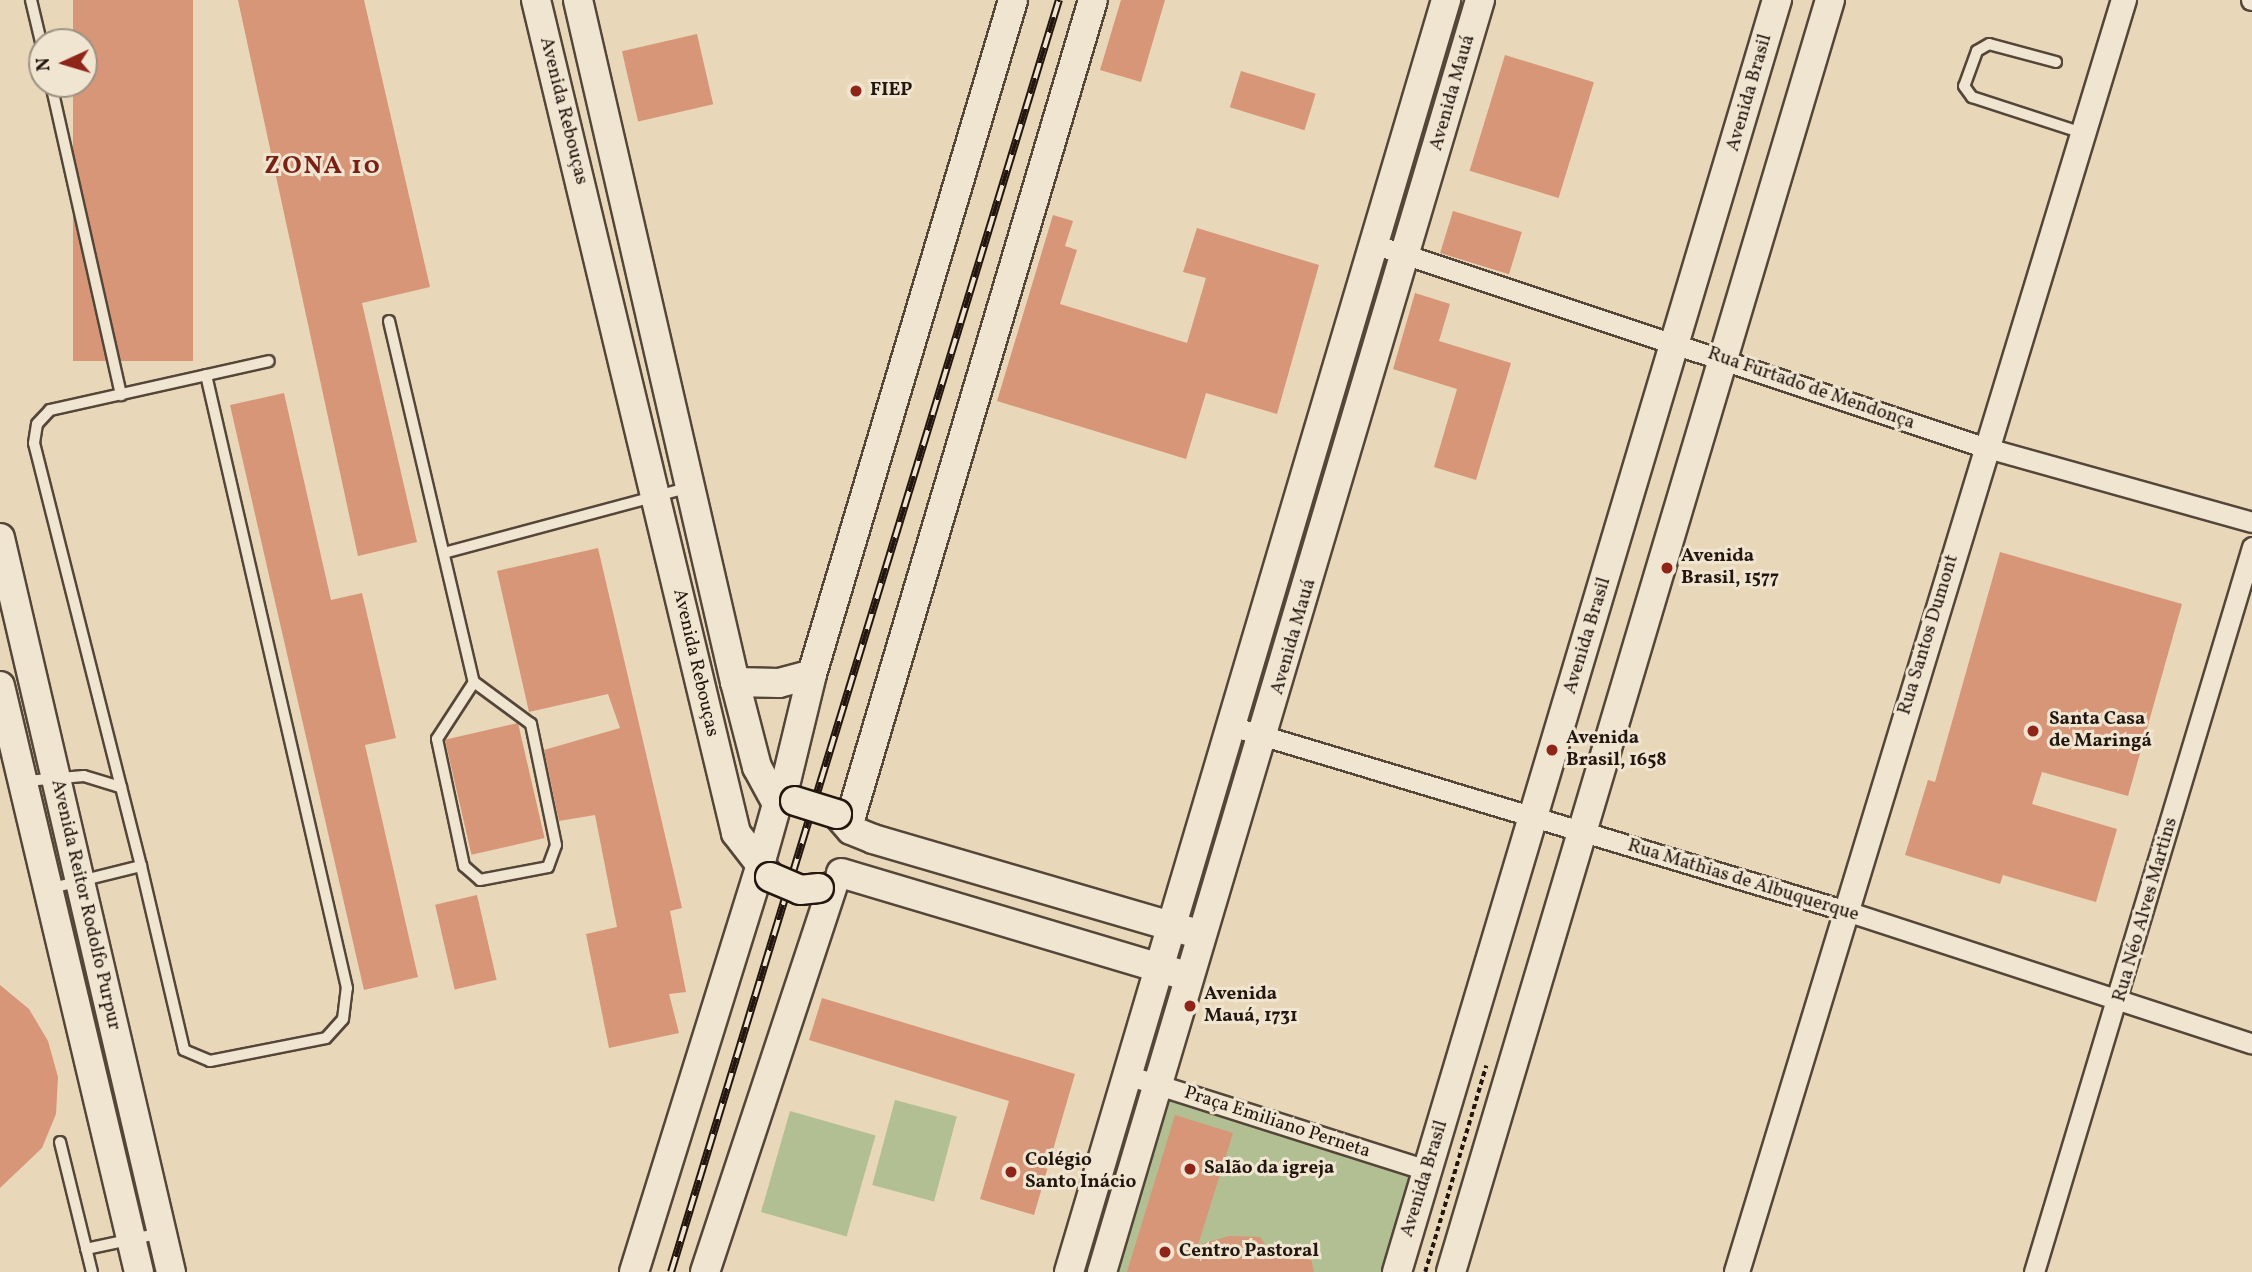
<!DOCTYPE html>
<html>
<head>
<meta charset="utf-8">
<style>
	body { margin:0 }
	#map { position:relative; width:2252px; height:1272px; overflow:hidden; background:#e8d7b8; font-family:Vollkorn,serif }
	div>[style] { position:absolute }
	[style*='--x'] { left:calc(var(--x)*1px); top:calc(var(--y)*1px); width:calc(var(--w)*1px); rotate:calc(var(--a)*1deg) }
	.green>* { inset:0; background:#b2bf92; transform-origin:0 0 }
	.building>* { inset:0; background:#d79678; transform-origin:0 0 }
	.path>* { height:3.5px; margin-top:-1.75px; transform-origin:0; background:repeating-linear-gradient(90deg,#22160f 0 5px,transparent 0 8.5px) }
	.roads { filter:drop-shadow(2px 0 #544639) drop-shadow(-2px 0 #544639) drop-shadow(0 2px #544639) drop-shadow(0 -2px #544639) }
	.service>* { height:10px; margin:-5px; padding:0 5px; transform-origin:5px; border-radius:5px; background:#f0e5d1 }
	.minor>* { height:19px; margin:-9.5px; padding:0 9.5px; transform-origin:9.5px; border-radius:9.5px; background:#f0e5d1 }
	.tertiary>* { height:24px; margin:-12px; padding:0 12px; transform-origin:12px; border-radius:12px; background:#f0e5d1 }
	.secondary>* { height:28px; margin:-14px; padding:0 14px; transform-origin:14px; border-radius:14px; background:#f0e5d1 }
	.rail>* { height:8px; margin-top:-4px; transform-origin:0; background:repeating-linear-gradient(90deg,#f0e5d1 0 16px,#22160f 0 32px); box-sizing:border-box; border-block:2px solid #22160f }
	.bridges { filter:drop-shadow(2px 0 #22160f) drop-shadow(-2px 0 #22160f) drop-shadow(0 2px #22160f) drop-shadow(0 -2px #22160f) }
	.secondary-bridge>* { height:28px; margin:-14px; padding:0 14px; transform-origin:14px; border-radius:14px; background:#f0e5d1 }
	.dots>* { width:19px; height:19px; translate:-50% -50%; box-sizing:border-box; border:4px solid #f0e5d1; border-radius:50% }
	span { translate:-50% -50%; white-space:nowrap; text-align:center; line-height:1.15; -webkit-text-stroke:6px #f0e5d1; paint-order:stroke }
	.poi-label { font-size:19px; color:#22160f; font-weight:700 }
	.left { translate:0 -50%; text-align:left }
	.street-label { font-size:19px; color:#22160f }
	.district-label { font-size:26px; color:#7a1f14; font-weight:700; letter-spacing:2px }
	.north { position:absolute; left:28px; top:28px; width:70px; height:70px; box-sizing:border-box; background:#f0e5d1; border:2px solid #9e9283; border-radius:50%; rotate:266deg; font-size:19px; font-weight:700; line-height:28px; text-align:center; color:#22160f }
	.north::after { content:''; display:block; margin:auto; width:24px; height:32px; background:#8f2418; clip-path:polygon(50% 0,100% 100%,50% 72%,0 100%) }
</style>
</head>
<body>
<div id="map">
	<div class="green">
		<i style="clip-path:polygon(1159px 1085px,1427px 1170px,1397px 1272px,1103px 1272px)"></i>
		<i style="left:895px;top:1100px;width:64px;height:88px;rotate:15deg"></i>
		<i style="left:790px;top:1111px;width:89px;height:105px;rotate:16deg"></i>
	</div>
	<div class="building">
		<i style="left:73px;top:0;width:120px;height:361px"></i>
		<i style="clip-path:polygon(238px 0,364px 0,430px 287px,362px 303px,417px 542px,358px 556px)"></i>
		<i style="clip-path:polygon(1121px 0,1165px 0,1141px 82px,1100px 70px)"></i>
		<i style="left:697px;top:34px;width:72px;height:77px;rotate:77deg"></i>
		<i style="left:1505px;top:55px;width:93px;height:121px;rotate:17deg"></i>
		<i style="left:1241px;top:71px;width:78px;height:38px;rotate:17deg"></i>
		<i style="left:1453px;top:211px;width:72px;height:44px;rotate:17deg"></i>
		<i style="clip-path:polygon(1053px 215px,1073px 221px,1065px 246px,1077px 250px,1060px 304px,1187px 343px,1206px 278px,1183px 272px,1197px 228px,1319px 265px,1277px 414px,1206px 393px,1186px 459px,997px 401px)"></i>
		<i style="clip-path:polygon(1415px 293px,1450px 304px,1439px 341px,1511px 363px,1476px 480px,1434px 467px,1457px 389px,1393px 369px)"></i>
		<i style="clip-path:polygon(284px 393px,331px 600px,362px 593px,396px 738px,365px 745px,418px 977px,364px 990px,230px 405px)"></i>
		<i style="clip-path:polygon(598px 548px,682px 908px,670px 911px,686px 992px,669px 994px,679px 1033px,609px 1048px,586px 934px,617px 927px,595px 815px,559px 821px,544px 750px,620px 728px,608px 694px,529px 712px,497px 571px)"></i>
		<i style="clip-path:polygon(2000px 552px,2182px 604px,2128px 796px,2042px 772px,2032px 804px,2117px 829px,2096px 902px,2003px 875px,2000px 884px,1905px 855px,1928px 780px,1935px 782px)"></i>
		<i style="left:518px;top:723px;width:118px;height:75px;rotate:77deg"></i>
		<i style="left:477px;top:895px;width:87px;height:43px;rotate:77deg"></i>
		<i style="clip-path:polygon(0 985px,29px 1009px,48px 1041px,58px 1077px,56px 1114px,42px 1148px,0 1188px)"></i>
		<i style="clip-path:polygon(822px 998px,1075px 1074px,1034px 1215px,980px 1199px,1009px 1101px,809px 1040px)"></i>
		<i style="clip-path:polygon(1175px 1115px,1233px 1133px,1198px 1245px,1229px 1236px,1260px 1237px,1266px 1246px,1311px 1258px,1314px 1272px,1127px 1272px)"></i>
	</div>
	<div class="path">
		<i style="--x:1425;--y:1272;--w:215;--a:-73.5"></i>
	</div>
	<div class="roads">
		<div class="service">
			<i style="--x:31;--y:0;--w:47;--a:76.6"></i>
			<i style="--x:2056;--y:62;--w:69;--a:-165"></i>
			<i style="--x:1989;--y:44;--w:14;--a:150"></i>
			<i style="--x:1977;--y:51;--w:37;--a:110"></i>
			<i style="--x:1964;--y:86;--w:14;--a:54"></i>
			<i style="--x:1972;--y:97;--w:117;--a:18"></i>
			<i style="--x:51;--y:84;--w:319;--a:77.3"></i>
			<i style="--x:389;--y:321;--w:371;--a:76.8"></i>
			<i style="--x:474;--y:682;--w:68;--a:123"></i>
			<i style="--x:437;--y:739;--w:130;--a:78"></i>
			<i style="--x:464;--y:866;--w:21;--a:41"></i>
			<i style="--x:480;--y:880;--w:69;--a:-10.8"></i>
			<i style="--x:548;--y:867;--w:23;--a:-70"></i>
			<i style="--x:556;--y:845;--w:124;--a:-101.7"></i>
			<i style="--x:531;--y:724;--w:71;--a:-143.6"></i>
			<i style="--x:444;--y:553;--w:252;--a:-15"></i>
			<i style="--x:26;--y:781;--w:58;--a:-4.9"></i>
			<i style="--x:84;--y:776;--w:39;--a:17"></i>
			<i style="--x:141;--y:866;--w:189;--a:76.8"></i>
			<i style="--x:184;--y:1050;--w:28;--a:23"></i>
			<i style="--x:210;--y:1061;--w:118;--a:-11.2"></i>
			<i style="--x:326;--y:1038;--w:25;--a:-48"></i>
			<i style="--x:343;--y:1019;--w:31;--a:-83"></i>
			<i style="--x:347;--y:988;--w:629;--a:-102.95"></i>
			<i style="--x:52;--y:888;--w:92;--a:-13.9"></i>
			<i style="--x:141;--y:866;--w:436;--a:-104.2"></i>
			<i style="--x:34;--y:443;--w:19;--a:-81"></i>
			<i style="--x:37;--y:424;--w:19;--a:-47"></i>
			<i style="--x:50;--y:410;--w:224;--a:-12.6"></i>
			<i style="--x:60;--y:1142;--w:134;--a:76.2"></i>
			<i style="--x:86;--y:1249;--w:77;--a:-12"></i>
		</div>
		<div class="minor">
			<i style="--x:2251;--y:0;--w:1;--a:0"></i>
			<i style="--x:1373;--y:244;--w:647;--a:18.38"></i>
			<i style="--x:1987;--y:448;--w:275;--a:15.6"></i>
			<i style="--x:1231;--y:726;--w:639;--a:16.73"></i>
			<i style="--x:1843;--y:910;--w:430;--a:18.1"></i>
			<i style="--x:1127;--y:1075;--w:315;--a:17.6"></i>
			<i style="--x:2034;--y:1272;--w:757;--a:-73.26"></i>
		</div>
		<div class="tertiary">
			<i style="--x:1737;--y:1272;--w:1330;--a:-73.08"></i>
		</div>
		<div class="secondary">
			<i style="--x:536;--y:0;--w:857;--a:76.5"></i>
			<i style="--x:736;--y:833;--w:56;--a:52.3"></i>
			<i style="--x:578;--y:0;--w:700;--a:77.04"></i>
			<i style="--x:735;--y:682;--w:88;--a:75.5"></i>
			<i style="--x:757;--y:767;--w:42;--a:61.6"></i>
			<i style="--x:0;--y:538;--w:754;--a:76.89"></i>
			<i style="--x:735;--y:682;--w:44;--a:1.3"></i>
			<i style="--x:779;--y:683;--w:34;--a:-15"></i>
			<i style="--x:0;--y:686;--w:602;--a:76.66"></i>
			<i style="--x:782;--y:798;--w:128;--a:-76.4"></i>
			<i style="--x:812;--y:674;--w:703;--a:-73.39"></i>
			<i style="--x:837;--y:814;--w:21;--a:49"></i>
			<i style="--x:851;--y:830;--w:24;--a:22"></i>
			<i style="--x:873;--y:839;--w:328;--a:16.3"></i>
			<i style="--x:849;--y:823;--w:858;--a:-73.49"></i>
			<i style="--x:761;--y:861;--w:59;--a:-74.3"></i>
			<i style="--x:841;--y:873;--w:351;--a:16.6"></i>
			<i style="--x:634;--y:1272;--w:423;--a:-72.7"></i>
			<i style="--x:705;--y:1272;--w:407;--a:-71.7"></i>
			<i style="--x:1069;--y:1272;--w:1327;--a:-73.49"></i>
			<i style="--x:1102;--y:1272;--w:1327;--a:-73.45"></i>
			<i style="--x:1397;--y:1272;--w:1328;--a:-73.37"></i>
			<i style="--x:1451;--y:1272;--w:1327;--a:-73.41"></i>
		</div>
	</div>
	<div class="rail">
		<i style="--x:671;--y:1272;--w:1330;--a:-73.04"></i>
	</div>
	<div class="bridges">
		<div class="secondary-bridge">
			<i style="--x:795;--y:801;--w:44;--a:17.2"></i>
			<i style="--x:770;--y:877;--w:33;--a:23"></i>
			<i style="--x:800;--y:890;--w:19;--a:-6"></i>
		</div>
	</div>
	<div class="dots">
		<i style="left:856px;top:91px;background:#8f2418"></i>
		<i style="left:1667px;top:568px;background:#8f2418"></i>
		<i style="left:2033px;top:731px;background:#8f2418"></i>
		<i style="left:1552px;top:750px;background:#8f2418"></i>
		<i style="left:1190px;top:1006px;background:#8f2418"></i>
		<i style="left:1190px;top:1169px;background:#8f2418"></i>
		<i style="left:1011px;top:1172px;background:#8f2418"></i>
		<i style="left:1165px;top:1252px;background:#8f2418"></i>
	</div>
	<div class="poi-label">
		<span class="left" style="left:870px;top:91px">FIEP</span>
		<span class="left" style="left:1681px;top:568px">Avenida<br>Brasil, 1577</span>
		<span class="left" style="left:2049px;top:731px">Santa Casa<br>de Maringá</span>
		<span class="left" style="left:1566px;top:750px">Avenida<br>Brasil, 1658</span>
		<span class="left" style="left:1204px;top:1006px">Avenida<br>Mauá, 1731</span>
		<span class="left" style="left:1025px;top:1172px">Colégio<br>Santo Inácio</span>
		<span class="left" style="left:1204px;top:1169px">Salão da igreja</span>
		<span class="left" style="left:1179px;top:1252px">Centro Pastoral</span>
	</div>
	<div class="street-label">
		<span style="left:1453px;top:93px;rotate:-74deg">Avenida Mauá</span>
		<span style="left:1750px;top:93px;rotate:-74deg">Avenida Brasil</span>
		<span style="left:563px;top:111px;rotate:76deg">Avenida Rebouças</span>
		<span style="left:1811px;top:389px;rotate:19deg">Rua Furtado de Mendonça</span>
		<span style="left:1929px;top:635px;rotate:-73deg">Rua Santos Dumont</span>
		<span style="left:1588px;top:636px;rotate:-73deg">Avenida Brasil</span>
		<span style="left:1294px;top:637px;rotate:-74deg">Avenida Mauá</span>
		<span style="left:695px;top:663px;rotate:77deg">Avenida Rebouças</span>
		<span style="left:1743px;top:881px;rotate:17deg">Rua Mathias de Albuquerque</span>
		<span style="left:85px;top:905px;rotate:77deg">Avenida Reitor Rodolfo Purpur</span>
		<span style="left:2146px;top:910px;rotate:-74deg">Rua Néo Alves Martins</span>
		<span style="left:1277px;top:1123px;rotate:18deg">Praça Emiliano Perneta</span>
		<span style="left:1425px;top:1179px;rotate:-73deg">Avenida Brasil</span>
	</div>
	<div class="district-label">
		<span style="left:323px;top:167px">ZONA 10</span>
	</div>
	<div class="north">N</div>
</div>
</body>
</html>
